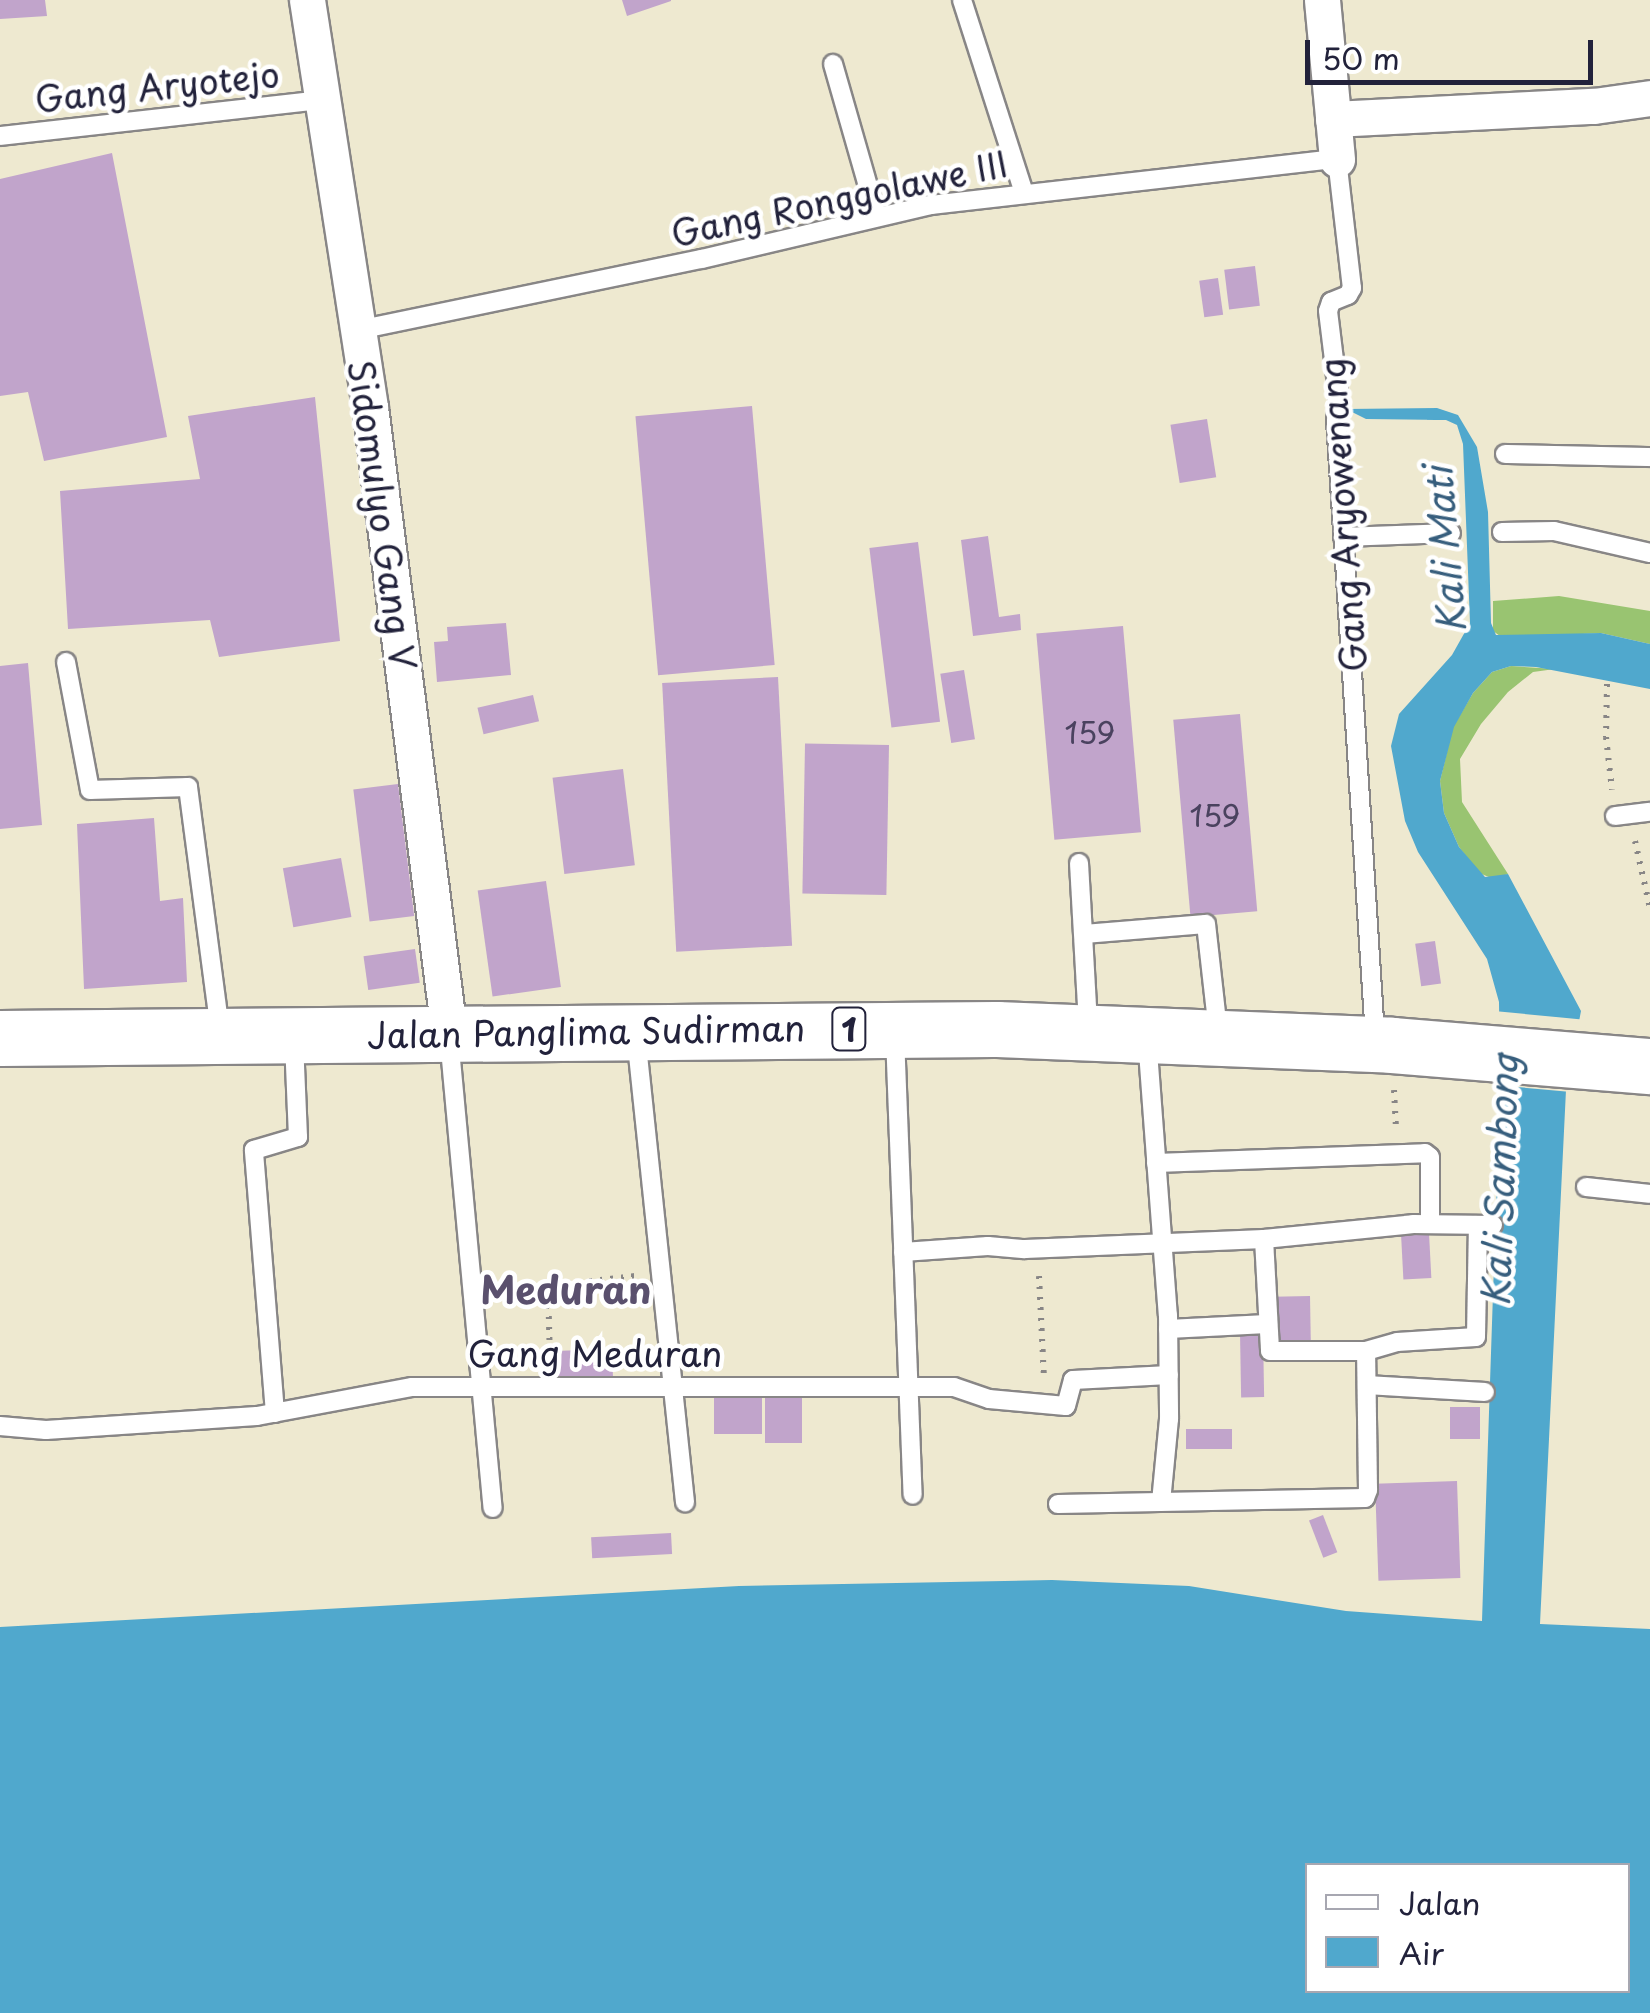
<!DOCTYPE html>
<html>
<head>
<meta charset="utf-8">
<style>
	body { margin:0 }
	#map { position:relative; width:1650px; height:2013px; overflow:hidden; background:#eee9d0; font-family:"Playpen Sans",sans-serif }
	div>[style] { position:absolute }
	[style*='--x'] { left:calc(var(--x)*1px); top:calc(var(--y)*1px); width:calc(var(--w)*1px); rotate:calc(var(--a)*1deg) }
	.green>* { inset:0; background:#99c471 }
	.water>* { inset:0; background:#50a8cd }
	.pier>* { inset:0; background:#eee9d0 }
	.building>* { inset:0; background:#c1a4cb; transform-origin:0 0 }
	.path>* { height:6px; margin-top:-3px; transform-origin:0; background:repeating-linear-gradient(90deg,#888686 0 2.5px,transparent 0 10.5px) }
	.roads { filter:drop-shadow(2px 0 #888686) drop-shadow(-2px 0 #888686) drop-shadow(0 2px #888686) drop-shadow(0 -2px #888686) }
	.lane>* { height:18px; margin:-9px; padding:0 9px; transform-origin:9px; border-radius:9px; background:#fff }
	.street>* { height:35px; margin:-17.5px; padding:0 17.5px; transform-origin:17.5px; border-radius:17.5px; background:#fff }
	.highway>* { height:55px; margin:-27.5px; padding:0 27.5px; transform-origin:27.5px; border-radius:27.5px; background:#fff }
	span { translate:-50% -50%; white-space:nowrap; text-align:center; line-height:1.15; -webkit-text-stroke:9px #fff; paint-order:stroke }
	.number-label { font-size:30px; color:#4a425f }
	.number-label span { -webkit-text-stroke-width:0 }
	.shield-label span { padding:2px 8px; background:#fff; border:2px solid; border-radius:8px; -webkit-text-stroke-width:0 }
	.shield-label { font-size:32px; color:#22223b; font-weight:700 }
	.street-label { font-size:35px; color:#22223b }
	.water-label { font-size:38px; color:#375e7d; font-style:italic }
	.neighbourhood-label { font-size:38px; color:#5a506d; font-weight:700 }
	.legend { position:absolute; left:1305px; top:1863px; width:325px; height:130px; box-sizing:border-box; background:#fff; border:2px solid #a7a7b1; margin:0; padding:12px 18px; list-style:none; font-size:30px; color:#22223b }
	.legend li { display:flex; align-items:center; gap:20px; height:50px }
	.legend b { width:50px; border:2px solid #a7a7b1 }
	.scale { position:absolute; left:1305px; top:40px; width:288px; height:45px; box-sizing:border-box; border:5px solid #22223b; border-top:0; padding-left:12px; font-size:30px; line-height:35px; white-space:nowrap; color:#22223b; -webkit-text-stroke:8px #fff; paint-order:stroke }
</style>
</head>
<body>
<div id="map">
	<div class="green">
		<i style="clip-path:polygon(1559px 596px,1650px 611px,1650px 644px,1601px 633px,1503px 638px,1493px 631px,1493px 601px)"></i>
		<i style="clip-path:polygon(1511px 666px,1555px 669px,1533px 672px,1508px 692px,1481px 724px,1460px 759px,1462px 802px,1508px 874px,1494px 879px,1479px 873px,1459px 847px,1444px 813px,1440px 781px,1453px 727px,1473px 693px,1492px 672px)"></i>
	</div>
	<div class="water">
		<i style="clip-path:polygon(evenodd,1437px 408px,1458px 415px,1477px 447px,1488px 512px,1491px 623px,1496px 635px,1601px 633px,1650px 644px,1650px 689px,1536px 667px,1511px 666px,1492px 672px,1473px 693px,1454px 727px,1440px 781px,1444px 813px,1459px 847px,1485px 877px,1508px 874px,1581px 1011px,1566px 1090px,1540px 1624px,1650px 1629px,1650px 2013px,0 2013px,0 1627px,739px 1586px,1052px 1580px,1189px 1586px,1346px 1611px,1482px 1621px,1500px 1085px,1499px 1002px,1487px 959px,1418px 852px,1405px 821px,1391px 746px,1399px 714px,1452px 655px,1470px 623px,1463px 444px,1457px 425px,1446px 420px,1366px 419px,1346px 409px,1437px 408px,1308px 1866px,1628px 1866px,1628px 1990px,1308px 1990px,1308px 1866px)"></i>
	</div>
	<div class="pier">
		<i style="clip-path:polygon(1494px 1011px,1587px 1020px,1571px 1092px,1495px 1085px)"></i>
	</div>
	<div class="building">
		<i style="clip-path:polygon(0 0,45px 0,47px 16px,0 19px)"></i>
		<i style="clip-path:polygon(622px 0,671px 0,671px 1px,627px 16px)"></i>
		<i style="clip-path:polygon(112px 153px,167px 437px,44px 461px,28px 392px,0 396px,0 179px)"></i>
		<i style="left:1255px;top:266px;width:40px;height:31px;rotate:83deg"></i>
		<i style="left:1218px;top:278px;width:37px;height:19px;rotate:82deg"></i>
		<i style="clip-path:polygon(315px 397px,340px 641px,219px 657px,210px 620px,68px 629px,60px 491px,200px 479px,188px 416px)"></i>
		<i style="left:752px;top:406px;width:260px;height:117px;rotate:85deg"></i>
		<i style="left:1207px;top:419px;width:59px;height:37px;rotate:81deg"></i>
		<i style="clip-path:polygon(988px 536px,999px 617px,1020px 614px,1021px 630px,973px 636px,961px 540px)"></i>
		<i style="left:918px;top:542px;width:181px;height:49px;rotate:83deg"></i>
		<i style="clip-path:polygon(506px 623px,511px 675px,437px 682px,434px 642px,448px 641px,447px 627px)"></i>
		<i style="left:1123px;top:626px;width:207px;height:87px;rotate:85deg"></i>
		<i style="clip-path:polygon(28px 663px,42px 825px,0 829px,0 666px)"></i>
		<i style="left:964px;top:670px;width:70px;height:24px;rotate:81deg"></i>
		<i style="left:778px;top:677px;width:269px;height:116px;rotate:87deg"></i>
		<i style="left:533px;top:695px;width:27px;height:57px;rotate:77deg"></i>
		<i style="left:1240px;top:714px;width:198px;height:67px;rotate:85deg"></i>
		<i style="left:889px;top:745px;width:150px;height:84px;rotate:91deg"></i>
		<i style="left:623px;top:769px;width:97px;height:71px;rotate:83deg"></i>
		<i style="left:398px;top:784px;width:133px;height:45px;rotate:83deg"></i>
		<i style="clip-path:polygon(154px 818px,160px 901px,183px 898px,187px 982px,84px 989px,77px 824px)"></i>
		<i style="left:341px;top:858px;width:60px;height:59px;rotate:80deg"></i>
		<i style="left:546px;top:881px;width:107px;height:69px;rotate:82deg"></i>
		<i style="left:1435px;top:941px;width:43px;height:20px;rotate:82deg"></i>
		<i style="left:415px;top:949px;width:34px;height:52px;rotate:82deg"></i>
		<i style="left:1429px;top:1233px;width:45px;height:28px;rotate:87deg"></i>
		<i style="left:1310px;top:1296px;width:51px;height:37px;rotate:89deg"></i>
		<i style="left:1263px;top:1332px;width:65px;height:23px;rotate:89deg"></i>
		<i style="left:612px;top:1349px;width:34px;height:58px;rotate:88deg"></i>
		<i style="left:765px;top:1392px;width:37px;height:51px"></i>
		<i style="left:714px;top:1396px;width:48px;height:38px"></i>
		<i style="left:1450px;top:1407px;width:30px;height:32px"></i>
		<i style="left:1186px;top:1429px;width:46px;height:20px"></i>
		<i style="left:1457px;top:1481px;width:97px;height:82px;rotate:88deg"></i>
		<i style="left:1323px;top:1515px;width:40px;height:15px;rotate:69deg"></i>
		<i style="left:671px;top:1533px;width:21px;height:80px;rotate:87deg"></i>
	</div>
	<div class="path">
		<i style="--x:1607;--y:684;--w:53;--a:91.1"></i>
		<i style="--x:1606;--y:737;--w:53;--a:83.5"></i>
		<i style="--x:1635;--y:841;--w:69;--a:77.4"></i>
		<i style="--x:1394;--y:1090;--w:37;--a:87"></i>
		<i style="--x:1039;--y:1276;--w:102;--a:87.2"></i>
		<i style="--x:550;--y:1361;--w:75;--a:-91.5"></i>
		<i style="--x:548;--y:1286;--w:88;--a:-6.6"></i>
	</div>
	<div class="roads">
		<div class="lane">
			<i style="--x:962;--y:0;--w:203;--a:72.2"></i>
			<i style="--x:833;--y:64;--w:159;--a:74"></i>
			<i style="--x:0;--y:136;--w:324;--a:-6.4"></i>
			<i style="--x:358;--y:330;--w:351;--a:-11.7"></i>
			<i style="--x:702;--y:259;--w:235;--a:-13.3"></i>
			<i style="--x:931;--y:205;--w:409;--a:-6.5"></i>
			<i style="--x:1337;--y:159;--w:130;--a:83.4"></i>
			<i style="--x:1352;--y:288;--w:8;--a:120"></i>
			<i style="--x:1348;--y:295;--w:18;--a:158"></i>
			<i style="--x:1331;--y:302;--w:9;--a:108"></i>
			<i style="--x:1328;--y:311;--w:91;--a:83"></i>
			<i style="--x:1339;--y:401;--w:18;--a:99"></i>
			<i style="--x:1336;--y:419;--w:619;--a:86.39"></i>
			<i style="--x:1505;--y:454;--w:145;--a:1.2"></i>
			<i style="--x:1502;--y:532;--w:52;--a:-1.1"></i>
			<i style="--x:1554;--y:531;--w:98;--a:12.9"></i>
			<i style="--x:1343;--y:537;--w:108;--a:-2.1"></i>
			<i style="--x:66;--y:662;--w:130;--a:79.4"></i>
			<i style="--x:90;--y:790;--w:98;--a:-1.8"></i>
			<i style="--x:188;--y:787;--w:244;--a:82.5"></i>
			<i style="--x:1615;--y:816;--w:35;--a:-7"></i>
			<i style="--x:1079;--y:863;--w:163;--a:86.8"></i>
			<i style="--x:1084;--y:934;--w:122;--a:-4.7"></i>
			<i style="--x:1206;--y:924;--w:108;--a:83.6"></i>
			<i style="--x:636;--y:1036;--w:469;--a:84"></i>
			<i style="--x:895;--y:1036;--w:459;--a:87.8"></i>
			<i style="--x:449;--y:1038;--w:472;--a:84.7"></i>
			<i style="--x:1147;--y:1038;--w:278;--a:85.7"></i>
			<i style="--x:1168;--y:1315;--w:104;--a:89.4"></i>
			<i style="--x:1169;--y:1419;--w:83;--a:95.5"></i>
			<i style="--x:1156;--y:1163;--w:269;--a:-2.1"></i>
			<i style="--x:1425;--y:1153;--w:6;--a:39"></i>
			<i style="--x:1430;--y:1157;--w:66;--a:90"></i>
			<i style="--x:1586;--y:1187;--w:64;--a:6.2"></i>
			<i style="--x:1264;--y:1239;--w:112;--a:86.9"></i>
			<i style="--x:1270;--y:1351;--w:96;--a:0"></i>
			<i style="--x:1366;--y:1351;--w:32;--a:-16"></i>
			<i style="--x:1397;--y:1342;--w:79;--a:-3.6"></i>
			<i style="--x:1476;--y:1337;--w:112;--a:-89"></i>
			<i style="--x:903;--y:1252;--w:85;--a:-4"></i>
			<i style="--x:988;--y:1246;--w:37;--a:5"></i>
			<i style="--x:1025;--y:1249;--w:239;--a:-2.4"></i>
			<i style="--x:1264;--y:1239;--w:150;--a:-5.7"></i>
			<i style="--x:1413;--y:1224;--w:80;--a:0.7"></i>
			<i style="--x:1168;--y:1329;--w:99;--a:-2.9"></i>
			<i style="--x:1367;--y:1385;--w:118;--a:3.4"></i>
			<i style="--x:275;--y:1413;--w:264;--a:-94.6"></i>
			<i style="--x:254;--y:1150;--w:46;--a:-16.5"></i>
			<i style="--x:298;--y:1137;--w:97;--a:-92.4"></i>
			<i style="--x:0;--y:1426;--w:46;--a:5"></i>
			<i style="--x:46;--y:1430;--w:211;--a:-3.8"></i>
			<i style="--x:257;--y:1416;--w:158;--a:-10.6"></i>
			<i style="--x:412;--y:1387;--w:542;--a:0"></i>
			<i style="--x:954;--y:1387;--w:37;--a:19"></i>
			<i style="--x:989;--y:1399;--w:77;--a:5.2"></i>
			<i style="--x:1066;--y:1406;--w:27;--a:-75"></i>
			<i style="--x:1073;--y:1380;--w:96;--a:-3"></i>
			<i style="--x:1058;--y:1504;--w:307;--a:-1.1"></i>
			<i style="--x:1365;--y:1498;--w:9;--a:-69"></i>
			<i style="--x:1368;--y:1490;--w:139;--a:-90.8"></i>
		</div>
		<div class="street">
			<i style="--x:307;--y:0;--w:412;--a:81.2"></i>
			<i style="--x:370;--y:407;--w:630;--a:82.8"></i>
			<i style="--x:1322;--y:0;--w:160;--a:84.6"></i>
			<i style="--x:1333;--y:119;--w:261;--a:-2.9"></i>
			<i style="--x:1594;--y:106;--w:57;--a:-8.1"></i>
		</div>
		<div class="highway">
			<i style="--x:0;--y:1038;--w:997;--a:-0.52"></i>
			<i style="--x:997;--y:1029;--w:395;--a:2.3"></i>
			<i style="--x:1392;--y:1045;--w:259;--a:4.7"></i>
		</div>
	</div>
	<div class="number-label">
		<span style="left:1090px;top:732px">159</span>
		<span style="left:1215px;top:815px">159</span>
	</div>
	<div class="shield-label">
		<span style="left:849px;top:1029px">1</span>
	</div>
	<div class="street-label">
		<span style="left:157px;top:86px;rotate:-6deg">Gang Aryotejo</span>
		<span style="left:839px;top:198px;rotate:-12deg">Gang Ronggolawe III</span>
		<span style="left:383px;top:515px;rotate:82deg">Sidomulyo Gang V</span>
		<span style="left:1342px;top:515px;rotate:-94deg">Gang Aryowenang</span>
		<span style="left:586px;top:1031px;rotate:-1deg">Jalan Panglima Sudirman</span>
		<span style="left:595px;top:1353px">Gang Meduran</span>
	</div>
	<div class="water-label">
		<span style="left:1444px;top:550px;rotate:-95deg">Kali Mati</span>
		<span style="left:1499px;top:1180px;rotate:-88deg">Kali Sambong</span>
	</div>
	<div class="neighbourhood-label">
		<span style="left:566px;top:1289px">Meduran</span>
	</div>
	<ul class="legend">
	<li><b style="height:12px;background:#fff"></b>Jalan</li>
	<li><b style="height:28px;background:#50a8cd"></b>Air</li>
	</ul>
	<div class="scale">50 m</div>
</div>
</body>
</html>
